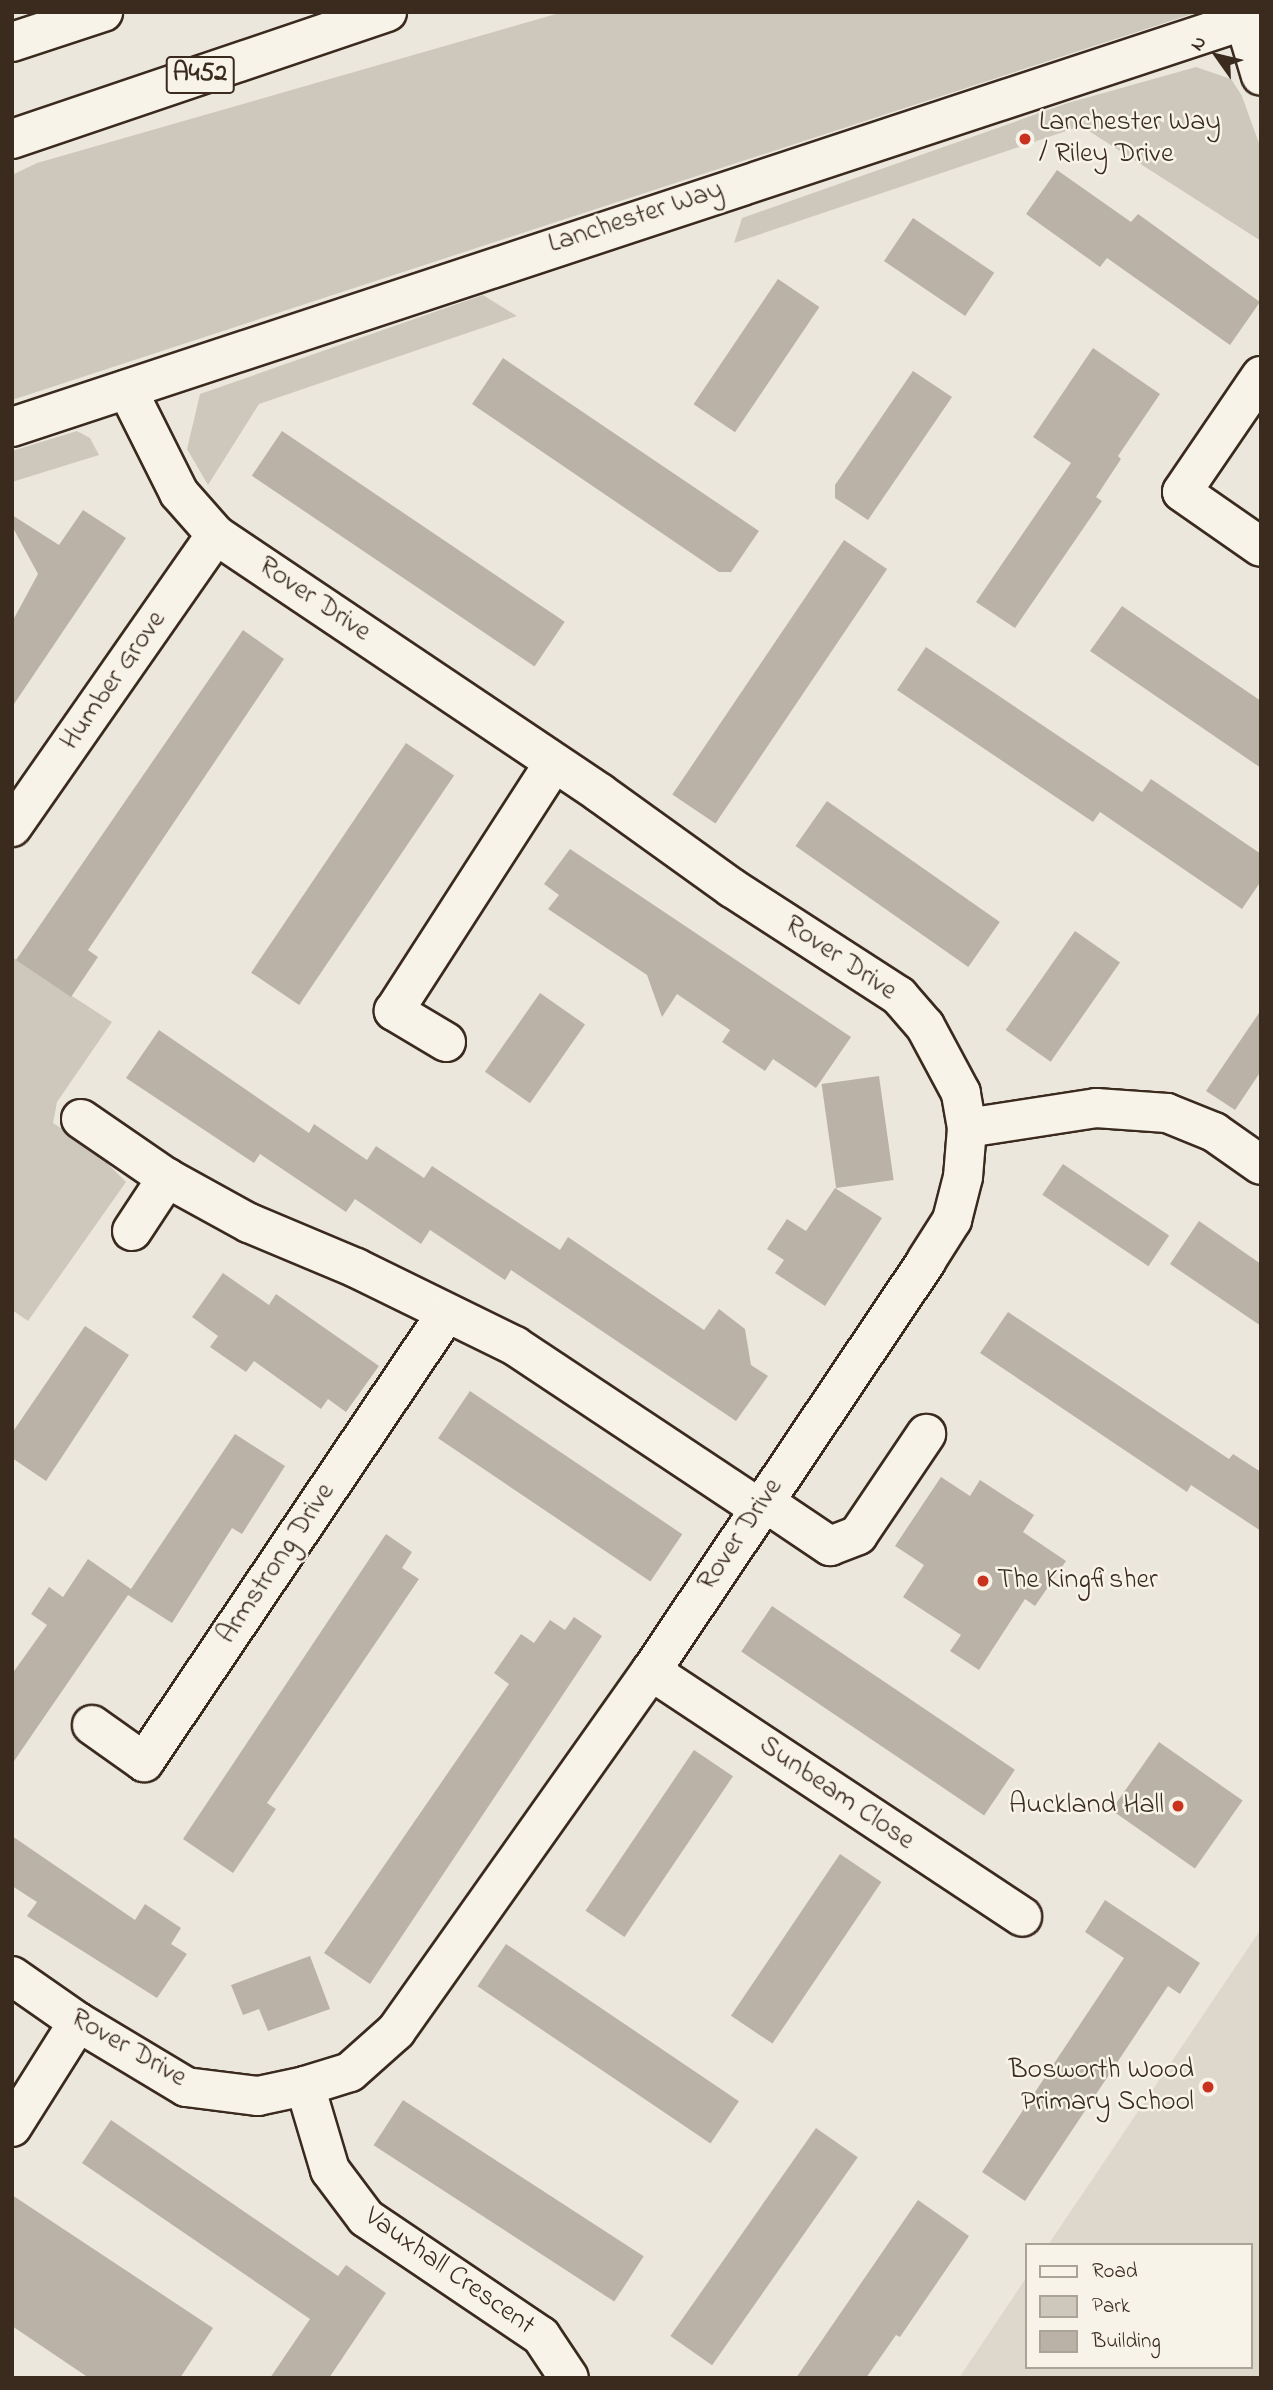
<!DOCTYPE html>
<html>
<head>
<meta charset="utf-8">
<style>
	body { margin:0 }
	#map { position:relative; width:1273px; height:2390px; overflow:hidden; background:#ece7dc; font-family:"Indie Flower",sans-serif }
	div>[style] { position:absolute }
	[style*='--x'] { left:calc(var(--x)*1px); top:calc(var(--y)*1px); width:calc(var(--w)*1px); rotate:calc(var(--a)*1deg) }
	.built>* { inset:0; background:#ddd7cc }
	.green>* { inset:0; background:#cec8bc }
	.building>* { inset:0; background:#bab2a7; transform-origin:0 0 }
	.roads { filter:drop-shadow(2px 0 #3b2a1e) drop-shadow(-2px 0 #3b2a1e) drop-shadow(0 2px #3b2a1e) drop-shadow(0 -2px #3b2a1e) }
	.minor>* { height:38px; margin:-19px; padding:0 19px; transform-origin:19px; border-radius:19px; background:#f7f3e8 }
	.highway>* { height:38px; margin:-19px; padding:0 19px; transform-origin:19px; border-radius:19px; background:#f7f3e8 }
	.dots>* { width:19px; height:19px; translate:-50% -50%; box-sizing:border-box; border:4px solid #f7f3e8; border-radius:50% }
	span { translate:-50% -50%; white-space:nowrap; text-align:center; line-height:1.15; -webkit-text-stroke:5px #f7f3e8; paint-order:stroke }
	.shield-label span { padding:2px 5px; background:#f7f3e8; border:2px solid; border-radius:5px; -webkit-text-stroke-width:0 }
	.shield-label { font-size:26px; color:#3b2a1e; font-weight:700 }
	.poi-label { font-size:28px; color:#3b2a1e }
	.left { translate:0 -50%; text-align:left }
	.right { translate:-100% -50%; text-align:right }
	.street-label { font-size:28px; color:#3b2a1e }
	.frame { position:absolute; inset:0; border:14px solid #3b2a1e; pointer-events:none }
	.legend { position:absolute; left:1025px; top:2243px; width:228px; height:126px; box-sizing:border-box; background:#f7f3e8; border:2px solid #aca397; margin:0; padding:9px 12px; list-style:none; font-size:21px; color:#3b2a1e }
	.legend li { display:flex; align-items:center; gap:14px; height:35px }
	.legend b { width:35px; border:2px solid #aca397 }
	.north { position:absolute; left:1182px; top:21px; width:70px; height:70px; -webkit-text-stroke:5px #f7f3e8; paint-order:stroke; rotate:304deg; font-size:19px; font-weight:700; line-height:28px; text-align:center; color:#3b2a1e }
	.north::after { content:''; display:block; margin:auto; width:24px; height:32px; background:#3b2a1e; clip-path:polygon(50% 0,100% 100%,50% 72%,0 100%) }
</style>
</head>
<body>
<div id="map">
	<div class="built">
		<i style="clip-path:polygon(1261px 1929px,1261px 2378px,959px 2378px,1026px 2278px,1026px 2367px,1250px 2367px,1250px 2245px,1048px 2245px)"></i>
	</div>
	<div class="green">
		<i style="clip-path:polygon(563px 12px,1198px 12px,12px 400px,12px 175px,37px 163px)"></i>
		<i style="clip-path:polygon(1196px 67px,1231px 79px,1242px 96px,1261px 149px,1261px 241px,1081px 126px,734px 243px,742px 218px,1068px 103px)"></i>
		<i style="clip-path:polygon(483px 295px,517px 316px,259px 404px,208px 485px,187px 449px,200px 394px)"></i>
		<i style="clip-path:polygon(77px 431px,90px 438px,99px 455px,12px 482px,12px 451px)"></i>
		<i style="clip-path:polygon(12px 957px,112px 1022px,57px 1102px,53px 1123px,91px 1147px,126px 1182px,28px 1321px,12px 1310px)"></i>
	</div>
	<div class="building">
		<i style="clip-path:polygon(1057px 170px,1131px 222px,1138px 214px,1260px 302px,1230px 345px,1107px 258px,1100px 267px,1026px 214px)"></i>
		<i style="left:913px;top:218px;width:98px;height:52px;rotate:34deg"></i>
		<i style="left:778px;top:279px;width:50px;height:151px;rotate:34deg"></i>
		<i style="clip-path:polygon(1093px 348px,1160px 394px,1118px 456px,1121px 459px,1096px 497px,1102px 501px,1015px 628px,976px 602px,1071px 463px,1033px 437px)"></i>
		<i style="clip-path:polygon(503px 358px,759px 531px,731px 572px,719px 572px,472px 404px)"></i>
		<i style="clip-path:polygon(913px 371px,952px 397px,868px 520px,835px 498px,835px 485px)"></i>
		<i style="left:282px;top:431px;width:341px;height:54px;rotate:34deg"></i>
		<i style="clip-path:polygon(83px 510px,126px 538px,12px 707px,12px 622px,38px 574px,12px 526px,12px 515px,59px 545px)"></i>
		<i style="left:844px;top:540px;width:52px;height:307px;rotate:34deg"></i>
		<i style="clip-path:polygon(1122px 606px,1261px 701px,1261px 768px,1090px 651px)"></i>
		<i style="clip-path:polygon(243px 630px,284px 659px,88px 950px,98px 957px,71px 997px,16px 960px)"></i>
		<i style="clip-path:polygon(926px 647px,1142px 792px,1151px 779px,1261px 854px,1261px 881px,1242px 909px,1100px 812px,1093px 822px,897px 690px)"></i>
		<i style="left:406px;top:743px;width:58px;height:277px;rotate:34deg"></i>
		<i style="left:827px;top:801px;width:211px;height:55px;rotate:35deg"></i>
		<i style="clip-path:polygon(570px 849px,851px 1037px,816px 1088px,773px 1059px,765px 1071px,722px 1042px,730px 1030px,677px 994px,662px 1017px,647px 975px,548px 909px,559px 895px,544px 884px)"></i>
		<i style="left:1075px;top:931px;width:55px;height:121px;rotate:35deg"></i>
		<i style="left:540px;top:993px;width:55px;height:96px;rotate:35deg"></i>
		<i style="clip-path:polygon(1261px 1010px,1261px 1071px,1235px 1110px,1206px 1091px)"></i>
		<i style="clip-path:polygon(159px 1030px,309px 1133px,314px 1124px,367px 1160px,376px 1146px,424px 1178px,432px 1166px,560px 1250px,568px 1237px,704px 1330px,719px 1309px,745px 1329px,751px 1365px,768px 1376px,736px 1421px,511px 1270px,505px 1280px,430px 1230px,421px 1244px,355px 1199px,346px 1212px,260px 1154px,254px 1163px,126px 1078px)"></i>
		<i style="left:879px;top:1076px;width:105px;height:58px;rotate:82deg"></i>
		<i style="left:1063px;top:1164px;width:128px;height:37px;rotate:34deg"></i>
		<i style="clip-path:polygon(835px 1188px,882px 1218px,825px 1306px,775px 1273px,784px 1260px,767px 1249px,787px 1219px,806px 1231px)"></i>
		<i style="clip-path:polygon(1199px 1221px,1261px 1264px,1261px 1326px,1170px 1264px)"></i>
		<i style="clip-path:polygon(223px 1273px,269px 1305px,276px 1294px,379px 1366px,346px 1412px,328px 1399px,321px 1409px,254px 1361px,246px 1372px,210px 1347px,218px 1336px,192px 1317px)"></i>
		<i style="clip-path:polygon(1008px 1312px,1229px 1459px,1233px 1454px,1261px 1472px,1261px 1531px,1191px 1485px,1187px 1492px,980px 1353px)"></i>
		<i style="clip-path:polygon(85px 1326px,129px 1355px,46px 1481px,12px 1458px,12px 1433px)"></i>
		<i style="left:470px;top:1391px;width:256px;height:57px;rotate:34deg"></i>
		<i style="clip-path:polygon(235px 1434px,285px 1466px,242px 1534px,232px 1528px,172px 1623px,128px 1595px,12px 1764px,12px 1674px,47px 1625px,31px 1614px,49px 1587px,63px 1597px,88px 1559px,131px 1589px)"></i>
		<i style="clip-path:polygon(941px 1477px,970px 1496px,980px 1480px,1034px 1515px,1023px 1532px,1066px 1561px,1035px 1606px,1025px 1599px,979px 1670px,950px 1651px,961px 1635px,903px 1597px,924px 1565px,895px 1546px)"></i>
		<i style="clip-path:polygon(386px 1534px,412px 1552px,402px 1568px,419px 1579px,267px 1803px,276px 1809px,233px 1873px,183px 1839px)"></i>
		<i style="left:772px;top:1606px;width:293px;height:55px;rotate:34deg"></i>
		<i style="clip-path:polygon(574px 1617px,602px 1636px,370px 1984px,324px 1953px,509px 1684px,494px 1673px,521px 1634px,534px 1643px,550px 1620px,565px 1630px)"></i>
		<i style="left:1159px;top:1742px;width:102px;height:83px;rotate:35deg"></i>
		<i style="left:694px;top:1750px;width:47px;height:194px;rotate:34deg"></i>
		<i style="clip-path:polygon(12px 1836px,135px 1920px,145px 1904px,181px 1928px,171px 1944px,187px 1954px,157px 1998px,27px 1916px,37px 1902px,12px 1886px)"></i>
		<i style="left:840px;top:1854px;width:50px;height:195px;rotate:34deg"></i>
		<i style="clip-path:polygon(1105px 1900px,1200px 1963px,1180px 1994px,1168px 1986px,1025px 2201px,982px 2172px,1124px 1958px,1085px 1932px)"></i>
		<i style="left:506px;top:1944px;width:281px;height:51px;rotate:34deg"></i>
		<i style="clip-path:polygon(310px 1956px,330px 2009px,268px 2031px,259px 2009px,243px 2015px,231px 1985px)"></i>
		<i style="left:403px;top:2100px;width:287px;height:54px;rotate:33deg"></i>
		<i style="clip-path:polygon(111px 2120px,338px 2276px,346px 2265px,386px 2293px,329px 2378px,270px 2378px,310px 2319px,82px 2163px)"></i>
		<i style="left:816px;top:2128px;width:51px;height:254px;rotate:35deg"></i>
		<i style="clip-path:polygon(12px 2195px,213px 2328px,180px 2378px,89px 2378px,12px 2326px)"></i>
		<i style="clip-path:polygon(918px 2200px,969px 2236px,900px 2337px,896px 2335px,866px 2378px,796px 2378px)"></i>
	</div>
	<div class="roads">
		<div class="minor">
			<i style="--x:1244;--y:19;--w:59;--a:73.4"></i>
			<i style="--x:1261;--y:376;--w:140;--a:124.3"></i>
			<i style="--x:1182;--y:492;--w:96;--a:34.8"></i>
			<i style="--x:12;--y:427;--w:1315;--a:-18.26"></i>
			<i style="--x:12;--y:827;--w:356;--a:-55.1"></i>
			<i style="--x:446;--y:1042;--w:61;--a:-149.2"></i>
			<i style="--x:394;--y:1011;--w:295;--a:-57.2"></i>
			<i style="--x:81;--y:1119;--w:104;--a:34.5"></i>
			<i style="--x:167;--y:1178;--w:94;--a:28.8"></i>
			<i style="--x:249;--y:1223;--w:116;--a:22.8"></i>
			<i style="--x:356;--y:1268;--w:177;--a:26.1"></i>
			<i style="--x:515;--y:1346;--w:293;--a:33.6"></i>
			<i style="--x:967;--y:1128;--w:131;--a:-8.8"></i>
			<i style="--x:1096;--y:1108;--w:71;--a:4"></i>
			<i style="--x:1167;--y:1113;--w:51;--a:22"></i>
			<i style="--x:1214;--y:1132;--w:57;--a:35.1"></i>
			<i style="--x:132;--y:1231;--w:64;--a:-56.6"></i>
			<i style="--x:763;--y:1501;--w:81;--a:33.9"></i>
			<i style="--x:830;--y:1546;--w:30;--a:-21"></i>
			<i style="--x:858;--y:1535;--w:122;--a:-56"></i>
			<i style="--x:651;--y:1671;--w:445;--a:33.5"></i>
			<i style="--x:92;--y:1725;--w:64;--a:35.4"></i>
			<i style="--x:144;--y:1762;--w:540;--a:-56.02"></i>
			<i style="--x:12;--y:1976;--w:80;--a:34.9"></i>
			<i style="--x:78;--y:2022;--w:126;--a:31"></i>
			<i style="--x:186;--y:2087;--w:73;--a:7.1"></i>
			<i style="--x:258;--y:2096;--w:48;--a:-12"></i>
			<i style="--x:305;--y:2086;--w:47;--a:-17.3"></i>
			<i style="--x:350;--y:2072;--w:62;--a:-41.7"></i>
			<i style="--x:396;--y:2031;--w:441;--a:-54.7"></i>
			<i style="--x:651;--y:1671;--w:494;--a:-56.1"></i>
			<i style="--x:926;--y:1261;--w:49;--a:-57.6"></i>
			<i style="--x:952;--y:1220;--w:44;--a:-75.7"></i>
			<i style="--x:963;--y:1177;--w:49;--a:-85.3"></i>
			<i style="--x:967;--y:1128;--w:36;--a:-100"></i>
			<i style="--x:961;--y:1093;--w:76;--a:-118.2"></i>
			<i style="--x:925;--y:1026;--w:40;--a:-131"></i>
			<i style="--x:899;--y:996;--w:199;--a:-147.1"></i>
			<i style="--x:732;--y:888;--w:163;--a:-144.3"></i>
			<i style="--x:600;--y:793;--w:463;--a:-146.1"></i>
			<i style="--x:216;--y:535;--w:56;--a:-131.4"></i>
			<i style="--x:179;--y:493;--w:116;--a:-116.6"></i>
			<i style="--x:305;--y:2086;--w:88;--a:73.4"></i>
			<i style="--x:330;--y:2170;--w:60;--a:53.1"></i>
			<i style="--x:366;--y:2218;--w:211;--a:34"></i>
			<i style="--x:541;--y:2336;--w:50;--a:56.3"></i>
			<i style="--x:12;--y:2127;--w:124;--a:-57.8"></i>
		</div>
		<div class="highway">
			<i style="--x:12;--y:42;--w:96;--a:-18.2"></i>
			<i style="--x:12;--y:139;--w:396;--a:-18.7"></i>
		</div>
	</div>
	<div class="dots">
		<i style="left:1025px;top:139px;background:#c8321e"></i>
		<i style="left:983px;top:1581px;background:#c8321e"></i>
		<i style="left:1178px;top:1806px;background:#c8321e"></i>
		<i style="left:1208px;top:2087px;background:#c8321e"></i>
	</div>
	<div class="shield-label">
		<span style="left:200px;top:75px">A452</span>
	</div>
	<div class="poi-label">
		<span class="left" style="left:1039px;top:139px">Lanchester Way<br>/ Riley Drive</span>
		<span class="left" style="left:997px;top:1581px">The Kingfisher</span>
		<span class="right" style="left:1164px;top:1806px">Auckland Hall</span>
		<span class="right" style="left:1194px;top:2087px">Bosworth Wood<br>Primary School</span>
	</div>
	<div class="street-label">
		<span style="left:636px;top:218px;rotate:-18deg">Lanchester Way</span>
		<span style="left:314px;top:600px;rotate:34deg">Rover Drive</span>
		<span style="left:114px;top:681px;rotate:-55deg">Humber Grove</span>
		<span style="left:840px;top:959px;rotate:34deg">Rover Drive</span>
		<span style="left:741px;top:1535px;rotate:-56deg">Rover Drive</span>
		<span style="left:277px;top:1564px;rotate:-56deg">Armstrong Drive</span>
		<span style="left:836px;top:1794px;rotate:34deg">Sunbeam Close</span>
		<span style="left:128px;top:2049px;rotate:30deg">Rover Drive</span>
		<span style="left:449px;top:2272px;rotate:35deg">Vauxhall Crescent</span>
	</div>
	<div class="frame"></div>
	<ul class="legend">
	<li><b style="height:9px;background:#f7f3e8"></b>Road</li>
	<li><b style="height:19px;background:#cec8bc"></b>Park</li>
	<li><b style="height:19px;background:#bab2a7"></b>Building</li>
	</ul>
	<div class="north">N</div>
</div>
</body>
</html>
